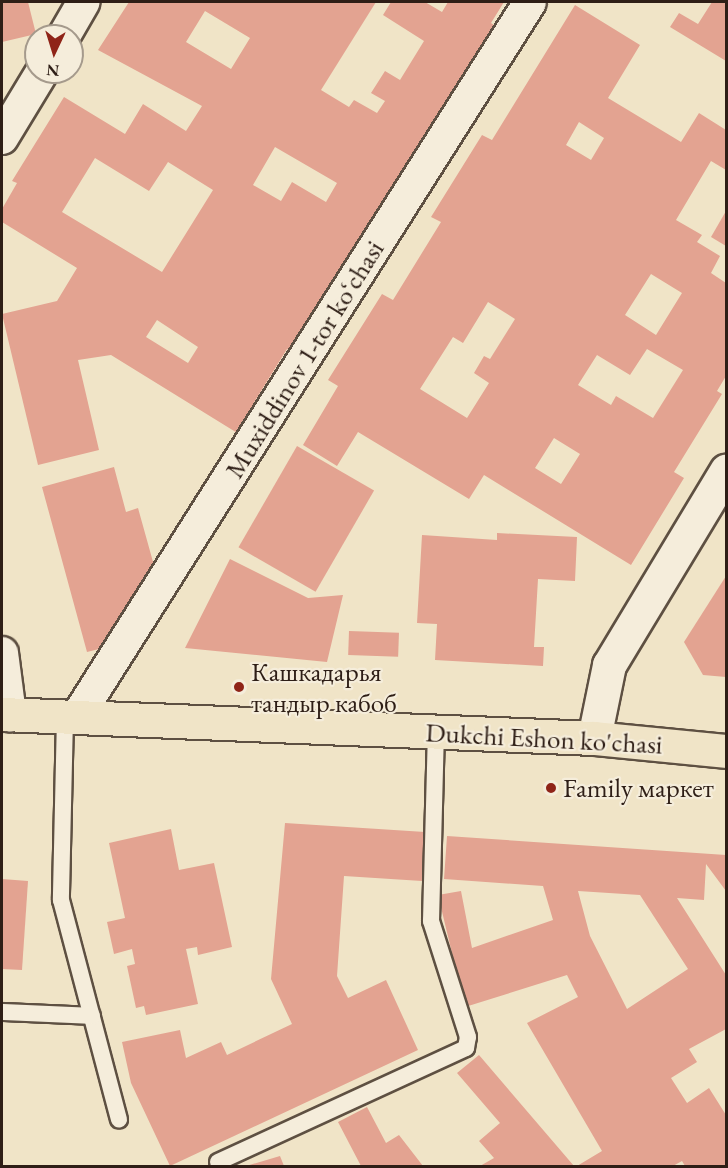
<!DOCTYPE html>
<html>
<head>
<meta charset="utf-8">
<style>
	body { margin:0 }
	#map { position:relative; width:728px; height:1168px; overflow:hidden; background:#f0e4c7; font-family:"EB Garamond",serif }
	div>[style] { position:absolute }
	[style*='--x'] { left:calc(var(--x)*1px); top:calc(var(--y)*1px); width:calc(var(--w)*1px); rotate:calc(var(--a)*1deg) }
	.building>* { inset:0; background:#e3a391; transform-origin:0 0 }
	.roads { filter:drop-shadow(2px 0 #5e5042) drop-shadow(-2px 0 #5e5042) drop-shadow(0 2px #5e5042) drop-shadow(0 -2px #5e5042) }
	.lane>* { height:16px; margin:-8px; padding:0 8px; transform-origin:8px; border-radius:8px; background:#f5eddb }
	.street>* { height:32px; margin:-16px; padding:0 16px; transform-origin:16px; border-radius:16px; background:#f5eddb }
	.secondary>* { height:33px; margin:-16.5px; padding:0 16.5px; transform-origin:16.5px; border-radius:16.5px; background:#f5eddb }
	.primary>* { height:33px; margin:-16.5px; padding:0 16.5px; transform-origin:16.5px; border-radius:16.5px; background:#f0e4c7 }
	.dots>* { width:16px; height:16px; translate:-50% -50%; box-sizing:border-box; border:3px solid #f5eddb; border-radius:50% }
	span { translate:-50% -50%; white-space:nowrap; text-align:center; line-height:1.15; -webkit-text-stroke:4.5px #f5eddb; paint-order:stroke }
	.street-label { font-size:27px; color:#2e1e16 }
	.poi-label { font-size:27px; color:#2e1e16 }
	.left { translate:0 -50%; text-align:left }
	.frame { position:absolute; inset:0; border:3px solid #2e1e16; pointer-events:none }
	.north { position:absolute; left:24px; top:24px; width:60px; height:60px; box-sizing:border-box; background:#f5eddb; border:2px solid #a59a8c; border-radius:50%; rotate:184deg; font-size:16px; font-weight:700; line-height:24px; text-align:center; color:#2e1e16 }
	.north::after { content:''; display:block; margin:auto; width:21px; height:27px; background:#8f2418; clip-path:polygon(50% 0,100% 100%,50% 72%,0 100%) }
</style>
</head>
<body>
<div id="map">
	<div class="building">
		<i style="clip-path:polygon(2px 2px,28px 2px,36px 34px,2px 42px)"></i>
		<i style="clip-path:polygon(evenodd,129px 2px,376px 2px,321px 90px,349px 107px,354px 100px,377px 113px,385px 101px,371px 93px,385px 71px,400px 80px,424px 41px,383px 15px,391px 2px,425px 2px,442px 12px,448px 2px,504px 2px,491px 23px,497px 27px,301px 357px,287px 349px,253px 404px,264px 411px,247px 439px,111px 355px,78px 360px,99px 450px,38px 465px,2px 314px,57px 301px,77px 268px,2px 222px,2px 209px,17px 183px,12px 181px,64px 97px,125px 134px,143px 104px,186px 131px,202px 106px,98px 50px,129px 2px,205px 11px,250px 38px,231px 69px,186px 42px,205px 11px,129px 2px,275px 147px,337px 183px,326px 202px,292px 182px,281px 201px,253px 185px,275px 147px,129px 2px,95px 158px,149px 191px,168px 162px,213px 190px,162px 272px,62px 212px,95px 158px,129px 2px,157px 320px,198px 347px,188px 363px,146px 337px,157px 320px)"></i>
		<i style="clip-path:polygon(712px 2px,726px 2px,726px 61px,670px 27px,679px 13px,698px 24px)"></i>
		<i style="clip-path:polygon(evenodd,575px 5px,640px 45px,608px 98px,681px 142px,699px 113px,726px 130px,726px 170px,711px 161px,676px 220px,702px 235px,697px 242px,720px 256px,711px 273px,726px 283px,726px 376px,717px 391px,722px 394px,674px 472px,684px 478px,631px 565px,484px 475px,469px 499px,358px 432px,337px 466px,303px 445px,338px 386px,328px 380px,382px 294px,393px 300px,441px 222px,431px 217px,482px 135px,492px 140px,575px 5px,579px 122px,604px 138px,591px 160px,566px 145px,579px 122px,575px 5px,651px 274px,682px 293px,656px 335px,625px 315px,651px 274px,575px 5px,488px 302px,515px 319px,490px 359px,484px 356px,474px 373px,489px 383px,467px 418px,420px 389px,453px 337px,463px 343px,488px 302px,575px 5px,647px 349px,683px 370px,653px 418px,616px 396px,611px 405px,578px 385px,597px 355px,630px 375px,647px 349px,575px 5px,554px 438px,580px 454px,561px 484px,535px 468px,554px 438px)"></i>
		<i style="clip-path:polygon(726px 211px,726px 246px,711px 237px)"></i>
		<i style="left:297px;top:446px;width:89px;height:117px;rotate:30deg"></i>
		<i style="clip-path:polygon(114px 467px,126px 512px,138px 508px,155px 569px,115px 645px,87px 652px,42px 487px)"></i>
		<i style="clip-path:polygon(497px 533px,577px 537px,575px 581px,538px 579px,534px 647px,544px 647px,543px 666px,435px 660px,437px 624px,417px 623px,422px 535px,497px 540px)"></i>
		<i style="clip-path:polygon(230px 559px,308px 598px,343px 595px,327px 662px,185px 648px)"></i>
		<i style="clip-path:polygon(726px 576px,726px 677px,703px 675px,684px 642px)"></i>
		<i style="left:349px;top:631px;width:50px;height:24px;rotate:2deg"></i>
		<i style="clip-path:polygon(285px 823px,425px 832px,422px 881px,344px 876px,337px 976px,348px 998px,386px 980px,418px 1050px,170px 1166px,131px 1083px,122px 1042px,180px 1030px,186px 1058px,221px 1042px,227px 1055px,292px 1024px,271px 979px)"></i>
		<i style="clip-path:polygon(171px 829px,179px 870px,214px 863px,232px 947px,198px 955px,197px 947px,186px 949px,198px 1004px,146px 1015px,144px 1006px,136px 1008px,127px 966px,135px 964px,132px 949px,114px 954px,107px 922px,125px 918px,109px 843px)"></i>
		<i style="clip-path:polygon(evenodd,447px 836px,726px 855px,726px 891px,706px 864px,704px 900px,677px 898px,726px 975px,726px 1029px,689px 1049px,697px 1062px,671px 1078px,687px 1103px,709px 1088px,726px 1115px,726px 1166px,685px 1166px,682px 1161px,673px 1166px,577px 1166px,602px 1151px,527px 1023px,578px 997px,567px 975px,465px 1007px,438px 895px,461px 891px,472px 948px,553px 920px,543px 886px,444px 879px,447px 836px,578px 891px,640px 895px,688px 969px,627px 1009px,590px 936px,578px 891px)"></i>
		<i style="clip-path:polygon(2px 879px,28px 881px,22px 970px,2px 969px)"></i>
		<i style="clip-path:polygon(479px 1055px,574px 1166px,480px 1166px,494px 1158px,479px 1141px,500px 1123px,457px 1073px)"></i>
		<i style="clip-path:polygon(367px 1107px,386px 1143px,399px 1135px,423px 1166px,361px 1166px,338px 1122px)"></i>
		<i style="clip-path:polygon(280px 1156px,284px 1166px,246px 1166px)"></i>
	</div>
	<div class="roads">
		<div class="lane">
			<i style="--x:65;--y:717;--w:183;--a:91.3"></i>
			<i style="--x:61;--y:900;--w:227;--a:75.2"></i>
			<i style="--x:2;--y:1012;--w:90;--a:2.5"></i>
			<i style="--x:218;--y:1162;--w:273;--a:-24.7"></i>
			<i style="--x:466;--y:1048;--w:11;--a:-80"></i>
			<i style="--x:468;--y:1037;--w:122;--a:-107.7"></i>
			<i style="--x:431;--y:921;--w:189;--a:-88.5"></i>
		</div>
		<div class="street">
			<i style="--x:64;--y:36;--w:39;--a:-60"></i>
			<i style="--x:2;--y:138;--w:77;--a:-58.8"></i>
			<i style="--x:2;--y:653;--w:63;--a:82.6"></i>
			<i style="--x:77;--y:717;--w:846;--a:-57.64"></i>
		</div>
		<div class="secondary">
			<i style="--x:594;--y:738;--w:75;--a:-78.4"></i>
			<i style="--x:609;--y:665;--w:227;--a:-58.9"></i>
		</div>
		<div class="primary">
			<i style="--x:2;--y:714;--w:592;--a:2.32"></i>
			<i style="--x:594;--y:738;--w:133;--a:5.6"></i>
		</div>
	</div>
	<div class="dots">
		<i style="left:239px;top:687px;background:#8f2418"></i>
		<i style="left:551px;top:788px;background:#8f2418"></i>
	</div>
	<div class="street-label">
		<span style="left:304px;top:359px;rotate:-58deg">Muxiddinov 1-tor koʻchasi</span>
		<span style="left:544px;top:738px;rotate:3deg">Dukchi Eshon ko'chasi</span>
	</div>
	<div class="poi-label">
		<span class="left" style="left:251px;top:687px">Кашкадарья<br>тандыр кабоб</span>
		<span class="left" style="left:563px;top:788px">Family маркет</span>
	</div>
	<div class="frame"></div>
	<div class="north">N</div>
</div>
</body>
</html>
